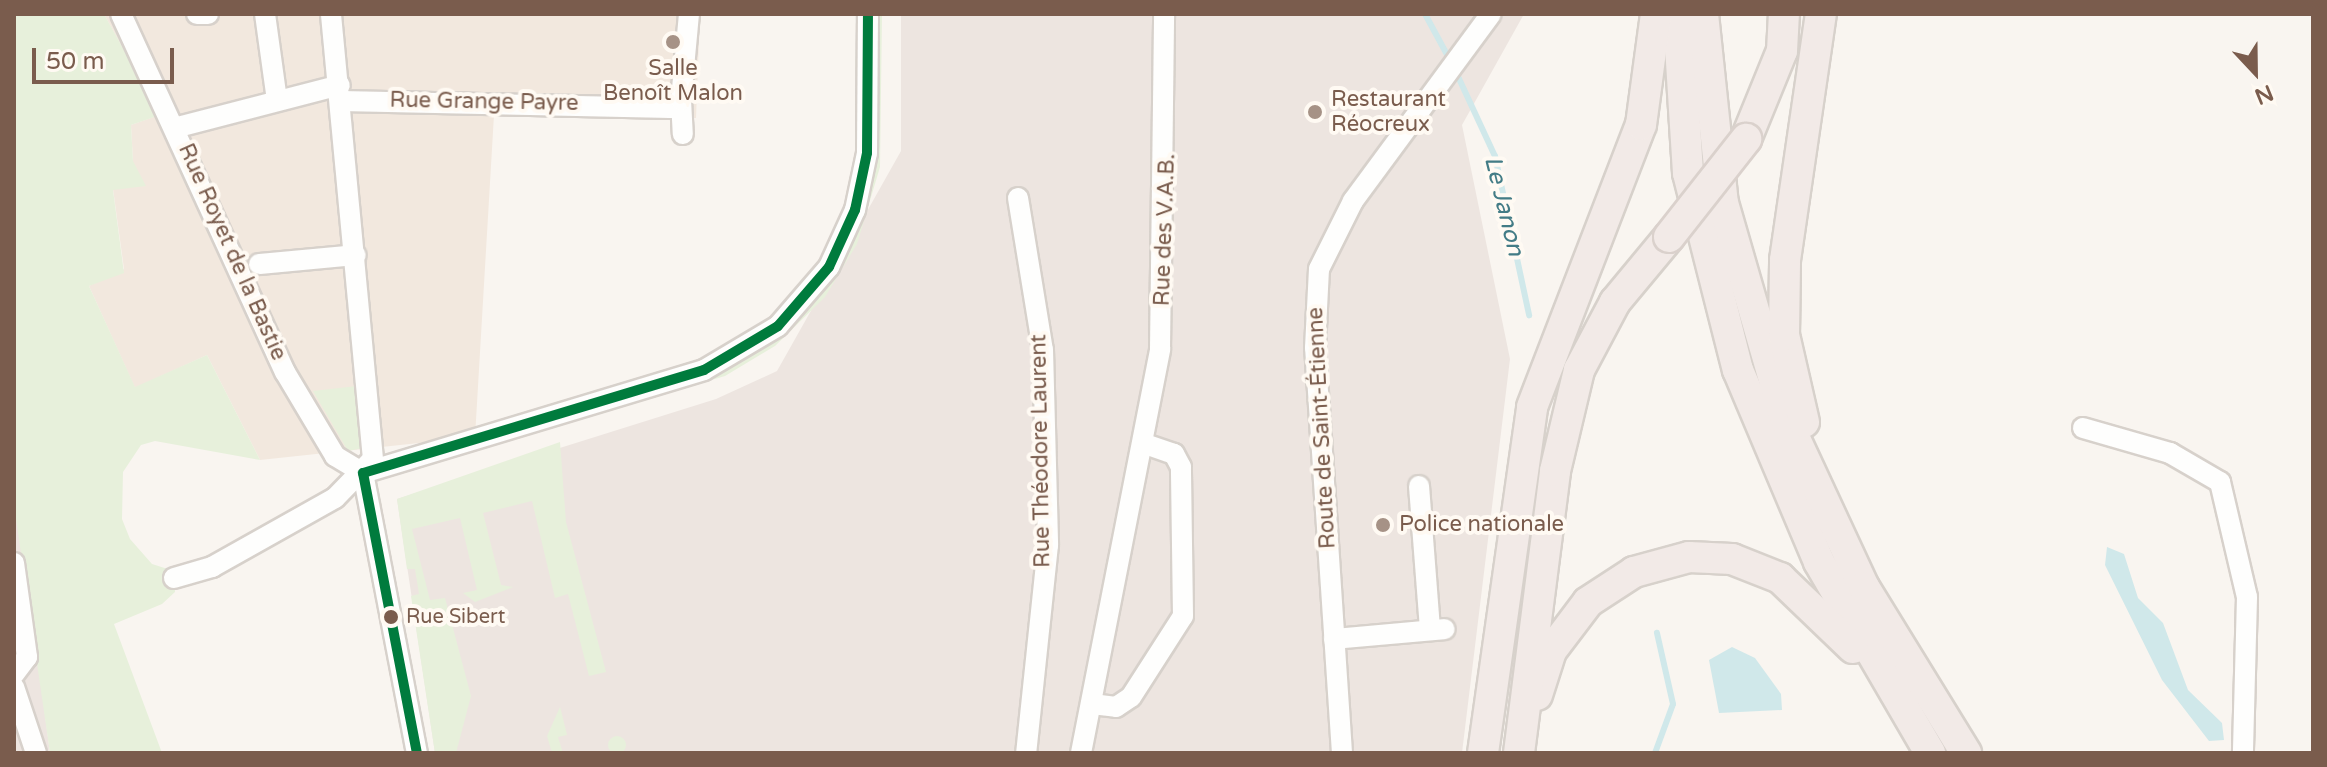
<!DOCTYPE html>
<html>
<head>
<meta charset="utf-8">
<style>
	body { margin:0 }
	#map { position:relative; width:2327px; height:767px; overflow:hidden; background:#f9f5f0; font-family:"Varela Round",sans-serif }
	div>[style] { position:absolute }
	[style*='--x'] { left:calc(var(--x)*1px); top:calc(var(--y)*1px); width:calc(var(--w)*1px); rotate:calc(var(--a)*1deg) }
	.residential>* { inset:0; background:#f2e8de }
	.industrial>* { inset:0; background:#ede5e0 }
	.green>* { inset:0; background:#e7f0db }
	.round { border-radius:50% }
	.water>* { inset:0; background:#d0e8ea }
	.stream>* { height:6px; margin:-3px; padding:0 3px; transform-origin:3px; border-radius:3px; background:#d0e8ea }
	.roads { filter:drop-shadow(2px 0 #d7d1cb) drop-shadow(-2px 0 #d7d1cb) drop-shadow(0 2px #d7d1cb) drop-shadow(0 -2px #d7d1cb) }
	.minor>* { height:20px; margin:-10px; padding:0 10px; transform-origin:10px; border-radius:10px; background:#fefefd }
	.highway>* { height:30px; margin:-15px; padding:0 15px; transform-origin:15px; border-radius:15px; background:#f2eae7 }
	.bridges { filter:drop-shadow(2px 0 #dad1cc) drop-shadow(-2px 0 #dad1cc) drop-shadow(0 2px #dad1cc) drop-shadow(0 -2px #dad1cc) }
	.highway-bridge>* { height:30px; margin:-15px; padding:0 15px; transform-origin:15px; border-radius:15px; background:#f2eae7 }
	.bus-1>* { height:10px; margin:-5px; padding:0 5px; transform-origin:5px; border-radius:5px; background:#007b3d }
	.dots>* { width:22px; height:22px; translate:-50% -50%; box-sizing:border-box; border:4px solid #fffaf3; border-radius:50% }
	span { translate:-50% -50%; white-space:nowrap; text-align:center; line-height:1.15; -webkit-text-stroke:8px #fffaf3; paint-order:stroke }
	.bus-label { font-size:20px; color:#7a5c4d }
	.left { translate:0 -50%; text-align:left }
	.poi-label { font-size:22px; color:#7a5c4d }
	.street-label { font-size:22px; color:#7a5c4d }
	.water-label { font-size:24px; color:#437c86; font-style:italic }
	.frame { position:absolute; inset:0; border:16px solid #7a5c4d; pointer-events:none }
	.north { position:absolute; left:2215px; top:32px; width:80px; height:80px; -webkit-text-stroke:6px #fffaf3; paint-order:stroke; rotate:158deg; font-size:22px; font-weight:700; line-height:32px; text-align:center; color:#7a5c4d }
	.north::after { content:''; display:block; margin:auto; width:28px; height:36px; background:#7a5c4d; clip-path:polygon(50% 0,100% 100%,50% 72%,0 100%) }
	.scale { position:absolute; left:32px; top:48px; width:142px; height:36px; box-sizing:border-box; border:4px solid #7a5c4d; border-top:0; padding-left:10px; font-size:24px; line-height:28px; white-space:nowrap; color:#7a5c4d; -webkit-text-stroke:6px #fffaf3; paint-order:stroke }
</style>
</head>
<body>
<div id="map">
	<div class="residential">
		<i style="clip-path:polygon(104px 14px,700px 14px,696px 118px,494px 115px,475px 437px,260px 460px,207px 355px,135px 388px,89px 286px,124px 269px,113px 189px,133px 161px,131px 125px,159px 115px)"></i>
	</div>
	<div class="industrial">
		<i style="clip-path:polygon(901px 14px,1524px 14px,1462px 125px,1510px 359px,1462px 753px,435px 753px,397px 499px,716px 399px,777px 371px,901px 151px)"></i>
		<i style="clip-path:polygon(14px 505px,19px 515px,50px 753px,14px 753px)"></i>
	</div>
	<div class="green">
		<i style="clip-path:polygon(14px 14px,104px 14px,160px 115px,131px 125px,133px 161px,146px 186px,113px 190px,124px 273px,89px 286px,135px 387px,207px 355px,260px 460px,155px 441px,141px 445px,123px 472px,122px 519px,130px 539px,152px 564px,174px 571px,175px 592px,162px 604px,114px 624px,162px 753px,50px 753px,14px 505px)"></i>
		<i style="clip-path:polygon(876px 14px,882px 14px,880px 167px,857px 244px,825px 297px,775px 346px,725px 376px,569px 422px,741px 362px,821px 293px,853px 240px,870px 190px)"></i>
		<i style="clip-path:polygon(357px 386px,363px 448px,348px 451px,313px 391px)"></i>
		<i style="clip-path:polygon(560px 442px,566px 522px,606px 672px,589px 676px,568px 594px,555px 598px,532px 501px,483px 513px,501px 585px,513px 587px,475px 602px,463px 593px,477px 590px,460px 518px,412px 529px,430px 600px,445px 598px,471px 696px,456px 753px,435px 753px,411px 596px,419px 594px,415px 569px,407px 569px,397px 499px)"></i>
		<i style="clip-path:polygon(560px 707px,567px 735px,558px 737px,563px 753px,552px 753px,547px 736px)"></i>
		<i class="round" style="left:608px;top:736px;width:18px;height:18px"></i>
	</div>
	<div class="water">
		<i style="clip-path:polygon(2107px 547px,2124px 554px,2138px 598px,2163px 623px,2188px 690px,2222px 723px,2224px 740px,2209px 741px,2162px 680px,2105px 565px)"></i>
		<i style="clip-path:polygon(1732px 647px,1755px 658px,1781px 694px,1782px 710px,1719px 713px,1709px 660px)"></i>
	</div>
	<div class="stream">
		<i style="--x:1425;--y:14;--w:52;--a:61.5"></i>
		<i style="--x:1455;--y:70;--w:95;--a:65.1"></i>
		<i style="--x:1495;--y:156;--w:163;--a:77.9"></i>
		<i style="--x:1655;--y:753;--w:52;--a:-69.8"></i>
		<i style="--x:1673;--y:704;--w:73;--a:-102.7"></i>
	</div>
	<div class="roads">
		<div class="minor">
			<i style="--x:121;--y:14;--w:394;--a:65.4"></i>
			<i style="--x:285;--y:372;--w:98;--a:59.2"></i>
			<i style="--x:335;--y:456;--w:33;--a:31"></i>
			<i style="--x:197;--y:14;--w:11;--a:0"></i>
			<i style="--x:265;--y:14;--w:87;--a:82.1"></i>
			<i style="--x:681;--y:100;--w:34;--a:87"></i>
			<i style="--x:341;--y:101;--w:330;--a:1.2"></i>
			<i style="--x:671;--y:108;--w:13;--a:-39"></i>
			<i style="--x:681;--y:100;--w:86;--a:-84.7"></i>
			<i style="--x:178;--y:127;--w:167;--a:-14.5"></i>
			<i style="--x:1018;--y:198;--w:154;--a:80.7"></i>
			<i style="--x:1043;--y:350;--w:195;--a:88.5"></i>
			<i style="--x:1048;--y:545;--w:209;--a:96"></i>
			<i style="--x:259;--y:264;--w:97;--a:-5.3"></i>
			<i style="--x:2083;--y:428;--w:91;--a:16"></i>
			<i style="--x:2170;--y:453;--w:58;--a:30.1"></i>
			<i style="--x:2220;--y:482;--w:118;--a:76.8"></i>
			<i style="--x:2247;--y:597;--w:156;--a:91.5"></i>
			<i style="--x:363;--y:473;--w:356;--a:-16.8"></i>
			<i style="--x:704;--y:370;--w:86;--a:-30.7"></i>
			<i style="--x:778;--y:326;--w:78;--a:-49.2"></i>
			<i style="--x:829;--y:267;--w:63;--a:-65.5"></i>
			<i style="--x:855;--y:210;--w:58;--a:-78.1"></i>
			<i style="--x:867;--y:153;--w:139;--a:-89.6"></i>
			<i style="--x:363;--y:473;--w:285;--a:79.1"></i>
			<i style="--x:1419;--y:486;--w:144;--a:85.6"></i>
			<i style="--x:14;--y:563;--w:95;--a:82.1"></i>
			<i style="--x:27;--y:657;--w:21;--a:127"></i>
			<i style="--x:174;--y:578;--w:40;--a:-16"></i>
			<i style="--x:212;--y:567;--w:141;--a:-29.3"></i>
			<i style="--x:335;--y:498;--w:54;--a:-45.7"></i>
			<i style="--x:373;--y:459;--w:447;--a:-95.4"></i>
			<i style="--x:1334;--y:639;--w:111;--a:-5.1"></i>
			<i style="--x:14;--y:687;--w:70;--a:71.6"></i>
			<i style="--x:1092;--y:704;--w:24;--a:7"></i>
			<i style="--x:1116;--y:707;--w:18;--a:-34"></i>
			<i style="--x:1131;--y:697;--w:96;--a:-57.3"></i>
			<i style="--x:1183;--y:616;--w:149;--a:-90.8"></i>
			<i style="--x:1181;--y:467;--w:15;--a:-118"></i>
			<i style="--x:1174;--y:454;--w:31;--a:-161"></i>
			<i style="--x:1081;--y:753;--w:412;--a:-78.9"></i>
			<i style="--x:1160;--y:349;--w:335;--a:-89.3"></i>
			<i style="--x:1342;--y:753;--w:406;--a:-93.8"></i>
			<i style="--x:1315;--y:348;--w:79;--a:-87.1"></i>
			<i style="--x:1319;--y:269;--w:76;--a:-63.4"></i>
			<i style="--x:1353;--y:201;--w:232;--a:-53.6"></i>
		</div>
		<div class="highway">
			<i style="--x:1678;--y:14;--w:159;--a:86.4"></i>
			<i style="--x:1688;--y:173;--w:203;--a:75.8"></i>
			<i style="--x:1738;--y:370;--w:208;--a:67.1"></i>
			<i style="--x:1819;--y:562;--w:221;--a:59.8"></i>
			<i style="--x:1703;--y:14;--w:190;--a:84"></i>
			<i style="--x:1723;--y:203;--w:221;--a:73.9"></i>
			<i style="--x:1784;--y:415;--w:190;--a:65.1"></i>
			<i style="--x:1864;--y:587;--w:195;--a:58.4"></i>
			<i style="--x:1746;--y:139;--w:95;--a:-67.8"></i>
			<i style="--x:1782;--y:51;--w:37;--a:-87"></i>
			<i style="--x:1804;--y:422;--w:89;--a:-102.9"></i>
			<i style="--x:1784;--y:335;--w:75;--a:-89.2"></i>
			<i style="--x:1785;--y:260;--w:249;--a:-81.7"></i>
			<i style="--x:1537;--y:695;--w:46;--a:-72.3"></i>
			<i style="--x:1551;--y:651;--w:61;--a:-52.9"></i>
			<i style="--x:1588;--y:602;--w:55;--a:-33.1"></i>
			<i style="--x:1634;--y:572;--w:57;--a:-15.3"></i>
			<i style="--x:1689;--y:557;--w:43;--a:2.7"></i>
			<i style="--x:1732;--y:559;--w:52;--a:21.6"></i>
			<i style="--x:1780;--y:578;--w:101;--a:43.8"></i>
			<i style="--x:1483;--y:753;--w:349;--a:-81.9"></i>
			<i style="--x:1532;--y:407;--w:302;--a:-68.9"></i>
			<i style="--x:1641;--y:125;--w:112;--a:-82.3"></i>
			<i style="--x:1519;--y:753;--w:284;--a:-82.7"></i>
			<i style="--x:1555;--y:471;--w:104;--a:-76.6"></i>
			<i style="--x:1579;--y:370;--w:77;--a:-62.1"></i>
			<i style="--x:1615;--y:302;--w:85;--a:-50.3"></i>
		</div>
	</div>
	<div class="bridges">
		<div class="highway-bridge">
			<i style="--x:1669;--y:237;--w:125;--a:-51.8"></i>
		</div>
	</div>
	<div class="bus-1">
		<i style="--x:363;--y:473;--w:356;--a:-16.8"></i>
		<i style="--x:704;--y:370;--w:86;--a:-30.7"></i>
		<i style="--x:778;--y:326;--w:78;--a:-49.2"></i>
		<i style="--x:829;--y:267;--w:63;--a:-65.5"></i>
		<i style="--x:855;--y:210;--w:58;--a:-78.1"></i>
		<i style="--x:867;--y:153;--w:139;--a:-89.6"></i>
		<i style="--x:363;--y:473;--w:285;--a:79.1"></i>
	</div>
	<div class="dots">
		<i style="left:673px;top:42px;background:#a69286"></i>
		<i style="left:1315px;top:112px;background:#a69286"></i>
		<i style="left:1383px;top:525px;background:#a69286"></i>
		<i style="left:391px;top:617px;background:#7a5c4d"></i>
	</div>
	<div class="bus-label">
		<span class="left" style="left:406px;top:617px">Rue Sibert</span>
	</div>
	<div class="poi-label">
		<span style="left:673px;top:81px">Salle<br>Benoît Malon</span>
		<span class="left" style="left:1331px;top:112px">Restaurant<br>Réocreux</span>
		<span class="left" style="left:1399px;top:525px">Police nationale</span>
	</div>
	<div class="street-label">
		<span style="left:484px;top:102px;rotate:1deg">Rue Grange Payre</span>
		<span style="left:1165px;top:230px;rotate:-88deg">Rue des V.A.B.</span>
		<span style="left:232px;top:252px;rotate:66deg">Rue Royet de la Bastie</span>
		<span style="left:1322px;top:428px;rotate:-93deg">Route de Saint-Étienne</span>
		<span style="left:1041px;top:451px;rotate:-91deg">Rue Théodore Laurent</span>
	</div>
	<div class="water-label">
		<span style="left:1504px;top:206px;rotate:76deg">Le Janon</span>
	</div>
	<div class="frame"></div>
	<div class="north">N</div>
	<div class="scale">50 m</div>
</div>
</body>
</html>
